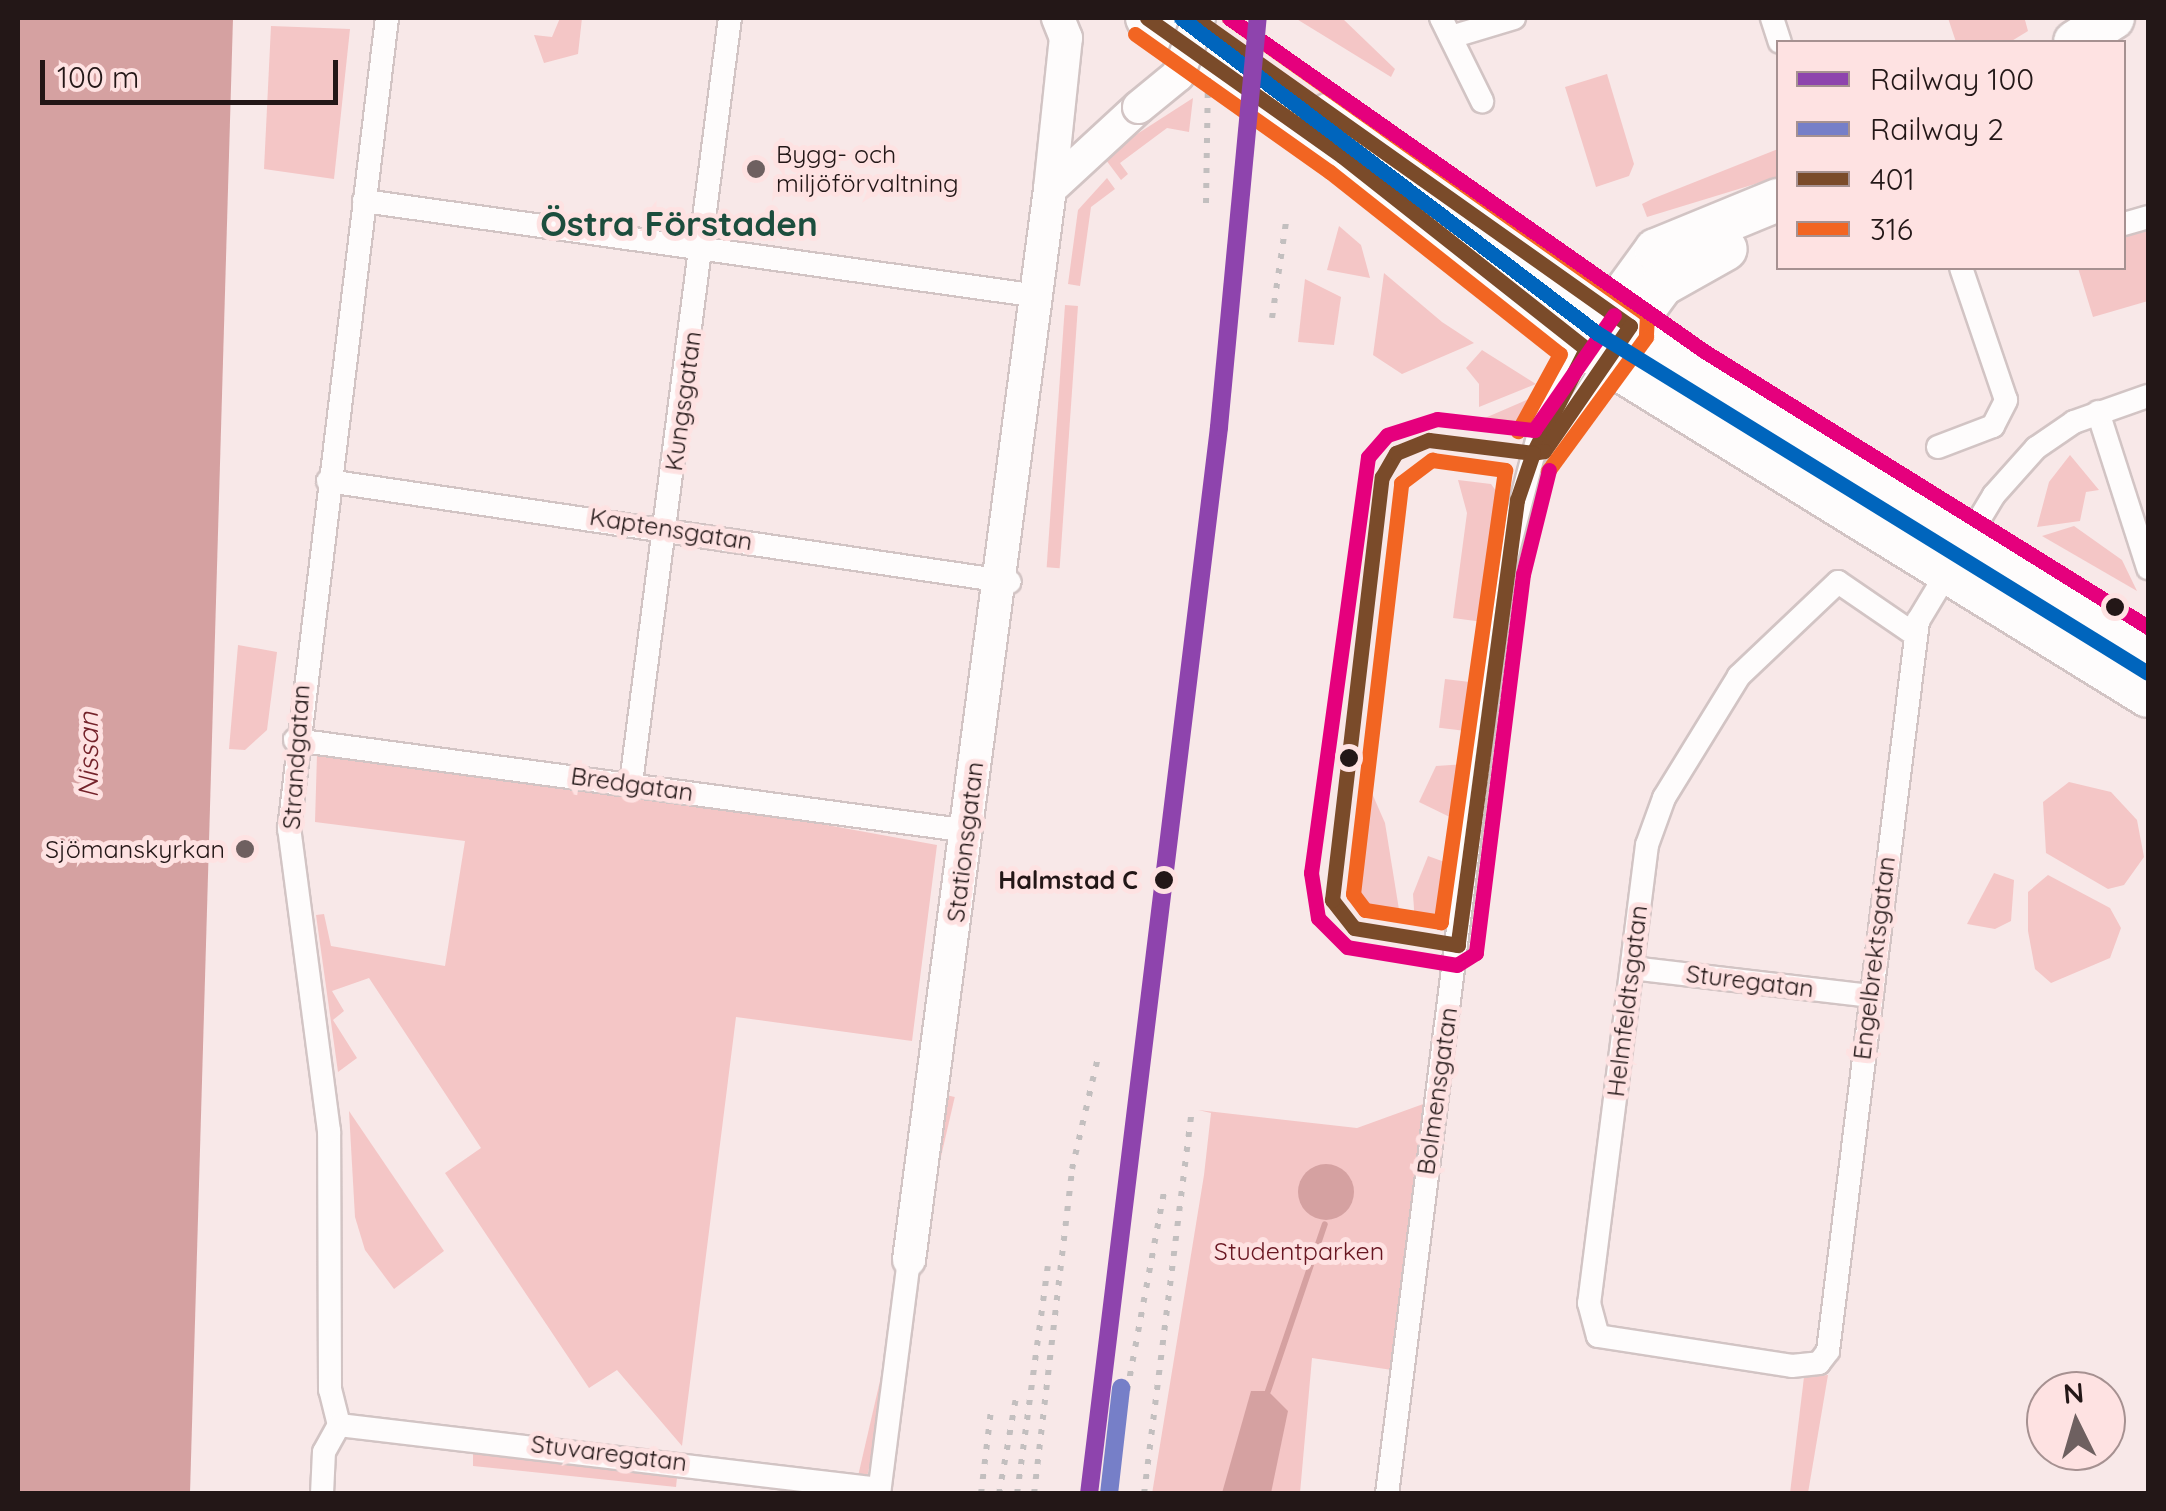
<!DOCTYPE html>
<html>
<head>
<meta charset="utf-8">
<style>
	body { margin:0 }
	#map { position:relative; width:2166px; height:1511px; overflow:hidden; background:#f8e8e8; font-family:Quicksand,sans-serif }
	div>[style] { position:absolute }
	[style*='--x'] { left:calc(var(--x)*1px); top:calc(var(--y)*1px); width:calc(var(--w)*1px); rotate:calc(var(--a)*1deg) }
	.green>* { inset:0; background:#f4c6c6; transform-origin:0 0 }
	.water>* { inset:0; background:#d5a1a1 }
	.round { border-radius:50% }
	.stream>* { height:6px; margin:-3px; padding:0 3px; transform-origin:3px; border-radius:3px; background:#d5a1a1 }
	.roads { filter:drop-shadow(2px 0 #d2c4c4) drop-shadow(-2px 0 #d2c4c4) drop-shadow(0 2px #d2c4c4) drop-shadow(0 -2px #d2c4c4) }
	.street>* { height:22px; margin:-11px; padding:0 11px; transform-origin:11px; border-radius:11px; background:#fefcfc }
	.secondary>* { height:32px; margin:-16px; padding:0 16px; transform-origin:16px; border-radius:16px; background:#fefcfc }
	.highway>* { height:42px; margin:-21px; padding:0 21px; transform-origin:21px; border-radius:21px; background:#fefcfc }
	.rail>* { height:6px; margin-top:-3px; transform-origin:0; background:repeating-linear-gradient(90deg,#c3bfbf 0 5px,transparent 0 15px) }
	.bridges { filter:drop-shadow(2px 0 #d2c4c4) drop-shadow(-2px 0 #d2c4c4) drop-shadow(0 2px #d2c4c4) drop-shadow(0 -2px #d2c4c4) }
	.secondary-bridge>* { height:32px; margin:-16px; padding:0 16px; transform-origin:16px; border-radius:16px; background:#fefcfc }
	.bus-1>* { height:15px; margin:-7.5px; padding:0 7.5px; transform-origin:7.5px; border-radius:7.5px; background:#7a4b2a }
	.bus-2>* { height:15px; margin:-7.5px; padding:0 7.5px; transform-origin:7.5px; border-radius:7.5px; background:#f26522 }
	.bus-3>* { height:15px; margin:-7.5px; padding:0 7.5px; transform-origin:7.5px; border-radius:7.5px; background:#e5007d }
	.bus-4>* { height:15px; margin:-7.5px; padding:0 7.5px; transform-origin:7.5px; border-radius:7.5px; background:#0065bd }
	.rail-1>* { height:18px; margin:-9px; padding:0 9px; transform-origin:9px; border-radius:9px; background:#8e44ad }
	.rail-2>* { height:18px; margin:-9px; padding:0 9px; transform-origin:9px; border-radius:9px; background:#767fc8 }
	.dots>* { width:28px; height:28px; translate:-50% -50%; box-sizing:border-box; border:5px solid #fee2e2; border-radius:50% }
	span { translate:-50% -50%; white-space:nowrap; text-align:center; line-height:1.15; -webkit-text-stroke:10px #fee2e2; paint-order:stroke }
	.poi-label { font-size:25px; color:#231717 }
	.left { translate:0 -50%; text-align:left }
	.right { translate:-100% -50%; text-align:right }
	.street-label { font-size:25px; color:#231717 }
	.stop-label { font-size:25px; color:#231717; font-weight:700 }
	.park-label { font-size:25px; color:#681621 }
	.water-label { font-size:28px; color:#74222a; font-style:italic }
	.district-label { font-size:35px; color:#1c4d3d; font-weight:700 }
	.frame { position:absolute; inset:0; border:20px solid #231717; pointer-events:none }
	.legend { position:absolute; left:1776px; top:40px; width:350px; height:230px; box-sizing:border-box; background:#fee2e2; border:2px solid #a69191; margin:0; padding:12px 18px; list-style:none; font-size:30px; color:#231717 }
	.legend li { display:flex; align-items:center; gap:20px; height:50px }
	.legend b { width:50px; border:2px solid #a69191 }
	.north { position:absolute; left:2026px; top:1371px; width:100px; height:100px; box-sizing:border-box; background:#fee2e2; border:2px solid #a69191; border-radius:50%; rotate:355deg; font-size:28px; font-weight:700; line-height:40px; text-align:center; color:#231717 }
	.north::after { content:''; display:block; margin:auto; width:35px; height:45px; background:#6e6060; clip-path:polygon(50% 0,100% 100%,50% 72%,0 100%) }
	.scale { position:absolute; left:40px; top:60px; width:298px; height:45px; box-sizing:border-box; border:5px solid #231717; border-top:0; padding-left:12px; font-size:30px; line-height:35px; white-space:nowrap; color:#231717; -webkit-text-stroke:8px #fee2e2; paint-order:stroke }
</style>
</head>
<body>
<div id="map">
	<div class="green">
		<i style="clip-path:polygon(560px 18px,582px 18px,578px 54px,544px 63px,534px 35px,552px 37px)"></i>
		<i style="clip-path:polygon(1295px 18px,1342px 18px,1395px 69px,1391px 77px)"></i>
		<i style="clip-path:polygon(1948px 18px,2025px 20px,2028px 31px,2010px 42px,1956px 42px)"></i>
		<i style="clip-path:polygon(271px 26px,350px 29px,334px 179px,264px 169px)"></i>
		<i style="clip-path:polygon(1607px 74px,1634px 164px,1629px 176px,1596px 187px,1565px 87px)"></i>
		<i style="clip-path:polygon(1193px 98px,1189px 132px,1167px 128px,1120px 163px,1128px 174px,1121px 180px,1103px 156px)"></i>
		<i style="clip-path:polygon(1778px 149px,1778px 177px,1647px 217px,1642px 204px,1652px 199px)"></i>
		<i style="clip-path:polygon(1107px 178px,1115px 189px,1091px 207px,1080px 286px,1068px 284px,1078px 210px)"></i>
		<i style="clip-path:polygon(1339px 226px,1361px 245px,1370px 278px,1327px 270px)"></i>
		<i style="clip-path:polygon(2148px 231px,2148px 301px,2093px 317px,2078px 268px,2124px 268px,2124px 237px)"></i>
		<i style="clip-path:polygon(1384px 273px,1442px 322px,1474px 343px,1402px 374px,1373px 355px)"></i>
		<i style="clip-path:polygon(1305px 279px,1341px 297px,1334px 345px,1298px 342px)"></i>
		<i style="left:1065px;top:305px;width:13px;height:263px;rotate:4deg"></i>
		<i style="clip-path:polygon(1482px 350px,1536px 384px,1479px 407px,1479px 384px,1466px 368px)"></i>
		<i style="clip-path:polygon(1545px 392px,1509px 434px,1478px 425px,1478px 421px)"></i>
		<i style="clip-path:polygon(2070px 455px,2099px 490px,2086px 492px,2080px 521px,2037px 527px,2049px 482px)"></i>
		<i style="clip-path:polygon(1458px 480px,1491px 484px,1499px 495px,1483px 622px,1453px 618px,1467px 513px)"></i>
		<i style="clip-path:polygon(2074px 526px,2122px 560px,2137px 591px,2042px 536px)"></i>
		<i style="clip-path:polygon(238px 645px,277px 652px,267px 730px,245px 750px,229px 749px)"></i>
		<i style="left:1445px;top:679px;width:31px;height:49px;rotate:7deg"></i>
		<i style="clip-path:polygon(317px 754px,666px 796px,937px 845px,912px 1041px,736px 1017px,682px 1446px,617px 1370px,589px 1388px,445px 1173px,481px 1148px,369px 978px,332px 991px,344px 1011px,333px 1020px,357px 1058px,338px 1072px,316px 915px,324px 914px,331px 946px,445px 966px,465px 841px,315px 822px)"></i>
		<i style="clip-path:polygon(1466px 764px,1458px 821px,1419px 802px,1436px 766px)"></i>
		<i style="clip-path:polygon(1361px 768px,1385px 823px,1401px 922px,1368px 915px,1349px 893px)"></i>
		<i style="clip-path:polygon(2069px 782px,2111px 792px,2137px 820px,2144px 857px,2124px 885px,2108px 889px,2046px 853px,2043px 802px)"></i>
		<i style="clip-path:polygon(1428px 856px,1453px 865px,1446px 914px,1431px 926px,1415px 924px,1413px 894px)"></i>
		<i style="clip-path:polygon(1994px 873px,2014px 880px,2011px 921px,1995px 929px,1967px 924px)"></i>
		<i style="clip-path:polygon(2048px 875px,2110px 908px,2121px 928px,2110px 958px,2051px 983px,2035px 969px,2028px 931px,2028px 892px)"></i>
		<i style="left:946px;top:1095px;width:9px;height:402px;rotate:13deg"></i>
		<i style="clip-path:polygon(1426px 1103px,1392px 1370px,1312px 1358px,1300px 1493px,1152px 1494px,1204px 1175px,1211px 1113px,1198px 1110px,1357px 1128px)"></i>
		<i style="clip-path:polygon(349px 1111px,444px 1251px,394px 1289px,365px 1250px,355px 1217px)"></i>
		<i style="clip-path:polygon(1828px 1375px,1808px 1493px,1790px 1493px,1804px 1377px)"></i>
		<i style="clip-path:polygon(473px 1452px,677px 1478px,676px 1487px,473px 1466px)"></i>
	</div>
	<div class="water">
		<i style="clip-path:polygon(18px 18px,233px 18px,190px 1493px,18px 1493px)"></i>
		<i class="round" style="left:1298px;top:1164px;width:56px;height:56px"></i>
		<i style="clip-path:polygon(1251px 1391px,1268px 1391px,1288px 1411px,1271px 1493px,1222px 1493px)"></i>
	</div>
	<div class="stream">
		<i style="--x:1268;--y:1391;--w:176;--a:-71.2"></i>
	</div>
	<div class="roads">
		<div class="street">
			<i style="--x:1441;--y:18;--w:93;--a:63.7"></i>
			<i style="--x:1772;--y:18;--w:25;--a:72"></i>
			<i style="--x:1451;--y:37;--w:66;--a:-16.8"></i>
			<i style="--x:364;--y:201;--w:674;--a:8.02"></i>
			<i style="--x:2124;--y:224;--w:25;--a:-16"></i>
			<i style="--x:2098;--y:412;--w:164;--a:72.2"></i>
			<i style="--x:1938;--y:447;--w:59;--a:-20.9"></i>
			<i style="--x:1993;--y:426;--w:29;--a:-63"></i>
			<i style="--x:2006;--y:400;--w:139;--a:-108.8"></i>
			<i style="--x:1533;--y:453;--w:24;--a:-24"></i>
			<i style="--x:1555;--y:443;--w:96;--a:-57.8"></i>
			<i style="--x:328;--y:481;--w:689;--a:8.42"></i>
			<i style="--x:1914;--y:634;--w:92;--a:-145.6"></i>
			<i style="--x:1838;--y:582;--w:137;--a:136.5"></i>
			<i style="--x:1739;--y:676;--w:143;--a:121.6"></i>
			<i style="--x:1664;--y:798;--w:50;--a:109.9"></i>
			<i style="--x:1647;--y:845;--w:462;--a:97.2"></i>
			<i style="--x:1589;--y:1303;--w:34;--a:75"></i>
			<i style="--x:1598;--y:1336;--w:196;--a:8.8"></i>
			<i style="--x:1792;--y:1366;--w:27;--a:-6"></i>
			<i style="--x:1819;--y:1363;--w:15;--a:-53"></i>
			<i style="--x:1828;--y:1351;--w:736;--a:-82.97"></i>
			<i style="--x:1918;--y:621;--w:147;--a:-58.9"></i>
			<i style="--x:1994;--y:495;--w:63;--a:-48.2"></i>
			<i style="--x:2036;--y:448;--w:46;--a:-34.4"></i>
			<i style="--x:2074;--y:422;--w:78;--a:-19.4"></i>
			<i style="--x:295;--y:740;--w:680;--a:7.69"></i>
			<i style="--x:631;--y:783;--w:771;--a:-82.63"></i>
			<i style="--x:1632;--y:968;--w:239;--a:6.7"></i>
			<i style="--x:339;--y:1425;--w:36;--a:-104"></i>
			<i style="--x:330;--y:1390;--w:259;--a:-90.2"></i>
			<i style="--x:329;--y:1131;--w:305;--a:-97.5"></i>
			<i style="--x:289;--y:829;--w:817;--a:-83.11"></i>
			<i style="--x:339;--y:1425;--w:544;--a:6.76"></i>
			<i style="--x:322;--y:1494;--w:42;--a:-87.3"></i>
			<i style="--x:324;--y:1452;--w:31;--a:-61"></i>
			<i style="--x:879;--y:1494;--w:236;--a:-82.7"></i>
			<i style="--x:1387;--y:1494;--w:931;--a:-82.84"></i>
			<i style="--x:1503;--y:570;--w:154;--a:-75.3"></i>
			<i style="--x:1542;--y:421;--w:84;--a:-58.6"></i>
		</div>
		<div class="secondary">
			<i style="--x:1050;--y:189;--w:121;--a:-42.7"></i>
			<i style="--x:909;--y:1260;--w:1080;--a:-82.5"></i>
			<i style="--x:1050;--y:189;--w:152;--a:-84"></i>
			<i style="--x:1066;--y:38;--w:22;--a:-112"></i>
		</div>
		<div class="highway">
			<i style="--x:1147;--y:18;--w:239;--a:35.3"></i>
			<i style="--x:1342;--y:156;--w:311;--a:38.3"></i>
			<i style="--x:1586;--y:349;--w:660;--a:31.69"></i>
			<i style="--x:2075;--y:42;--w:45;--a:-32.3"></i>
			<i style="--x:1330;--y:114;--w:443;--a:35"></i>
			<i style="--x:1693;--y:368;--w:535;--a:31.79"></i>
			<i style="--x:1594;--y:335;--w:105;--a:-53.9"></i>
			<i style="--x:1656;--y:250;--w:132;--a:-22.3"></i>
			<i style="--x:1615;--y:349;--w:79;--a:-53.7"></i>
			<i style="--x:1662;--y:285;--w:73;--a:-29.4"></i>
		</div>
	</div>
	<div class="rail">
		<i style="--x:1206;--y:203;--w:129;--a:-89.1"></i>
		<i style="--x:1272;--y:318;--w:104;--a:-81.7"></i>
		<i style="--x:981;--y:1494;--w:85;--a:-83.2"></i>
		<i style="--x:999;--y:1494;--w:97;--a:-80"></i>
		<i style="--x:1017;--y:1494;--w:230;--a:-82.3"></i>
		<i style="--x:1034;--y:1494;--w:327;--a:-83.3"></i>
		<i style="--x:1072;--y:1169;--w:115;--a:-76.9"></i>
		<i style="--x:1108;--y:1494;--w:306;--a:-79.5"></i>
		<i style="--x:1144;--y:1494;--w:381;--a:-82.9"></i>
	</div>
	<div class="bridges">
		<div class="secondary-bridge">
			<i style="--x:1139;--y:107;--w:50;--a:-39.4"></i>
			<i style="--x:1178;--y:75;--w:61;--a:-69.8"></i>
		</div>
	</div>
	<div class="bus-1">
		<i style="--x:1147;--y:18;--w:239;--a:35.3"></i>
		<i style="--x:1342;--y:156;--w:311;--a:38.3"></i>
		<i style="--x:1586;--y:349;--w:117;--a:117"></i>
		<i style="--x:1195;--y:18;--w:533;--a:35.3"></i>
		<i style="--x:1630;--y:326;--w:152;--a:124.5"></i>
		<i style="--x:1544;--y:451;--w:11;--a:170"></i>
		<i style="--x:1429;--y:440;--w:105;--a:7.1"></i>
		<i style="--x:1533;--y:453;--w:50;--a:108.8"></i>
		<i style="--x:1517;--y:500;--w:449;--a:97.6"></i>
		<i style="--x:1458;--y:945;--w:105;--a:-170.7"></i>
		<i style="--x:1354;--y:928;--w:36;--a:-128"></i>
		<i style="--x:1332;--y:900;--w:426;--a:-83.3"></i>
		<i style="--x:1382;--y:477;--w:28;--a:-60"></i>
		<i style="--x:1396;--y:453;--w:35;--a:-22"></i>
	</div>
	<div class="bus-2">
		<i style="--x:1229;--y:18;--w:513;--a:35.39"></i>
		<i style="--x:1647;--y:315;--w:22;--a:93"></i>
		<i style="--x:1646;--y:337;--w:166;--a:126.2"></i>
		<i style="--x:1135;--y:34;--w:239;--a:35.3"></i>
		<i style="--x:1330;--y:172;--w:293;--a:38.4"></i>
		<i style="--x:1560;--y:354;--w:88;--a:118.6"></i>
		<i style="--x:1432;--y:460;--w:74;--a:7.8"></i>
		<i style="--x:1505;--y:470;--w:457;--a:98.1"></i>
		<i style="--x:1441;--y:922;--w:77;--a:-171"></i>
		<i style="--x:1365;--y:910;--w:20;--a:-127"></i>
		<i style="--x:1353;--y:894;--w:414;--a:-83.3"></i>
		<i style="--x:1401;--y:483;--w:39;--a:-37"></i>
	</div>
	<div class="bus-3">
		<i style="--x:1229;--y:18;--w:580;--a:35.03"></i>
		<i style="--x:1704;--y:351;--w:523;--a:31.87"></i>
		<i style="--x:1549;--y:470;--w:107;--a:104"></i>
		<i style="--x:1523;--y:574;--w:382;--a:97.1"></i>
		<i style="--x:1476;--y:953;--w:22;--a:148"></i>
		<i style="--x:1457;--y:965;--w:111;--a:-170.7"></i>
		<i style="--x:1347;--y:947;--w:41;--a:-135"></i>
		<i style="--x:1318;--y:918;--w:46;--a:-98.8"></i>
		<i style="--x:1311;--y:873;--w:420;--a:-82.2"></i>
		<i style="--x:1368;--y:457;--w:29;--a:-49"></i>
		<i style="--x:1387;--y:435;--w:52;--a:-17.7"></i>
		<i style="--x:1437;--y:419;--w:98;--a:6.5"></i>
		<i style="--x:1534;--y:430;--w:140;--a:-55.2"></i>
	</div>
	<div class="bus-4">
		<i style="--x:1181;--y:18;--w:522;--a:37.13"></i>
		<i style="--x:1597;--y:333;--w:647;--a:31.68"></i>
	</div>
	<div class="rail-1">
		<i style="--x:1089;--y:1494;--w:1075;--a:-83.05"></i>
		<i style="--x:1219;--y:427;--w:411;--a:-84.6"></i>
	</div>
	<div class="rail-2">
		<i style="--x:1109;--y:1494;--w:107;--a:-83.5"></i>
	</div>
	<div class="dots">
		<i style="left:756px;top:169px;background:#6e6060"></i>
		<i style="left:2115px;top:607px;background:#231717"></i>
		<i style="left:1349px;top:758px;background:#231717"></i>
		<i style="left:245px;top:849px;background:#6e6060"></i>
		<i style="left:1164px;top:880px;background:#231717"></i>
	</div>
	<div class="poi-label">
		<span class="left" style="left:776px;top:169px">Bygg- och<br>miljöförvaltning</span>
		<span class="right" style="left:225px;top:849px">Sjömanskyrkan</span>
	</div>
	<div class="street-label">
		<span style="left:683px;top:401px;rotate:-82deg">Kungsgatan</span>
		<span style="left:671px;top:529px;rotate:9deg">Kaptensgatan</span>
		<span style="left:296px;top:757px;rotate:-86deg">Strandgatan</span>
		<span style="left:632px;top:784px;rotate:8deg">Bredgatan</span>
		<span style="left:965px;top:842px;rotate:-83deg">Stationsgatan</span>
		<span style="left:1874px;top:958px;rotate:-83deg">Engelbrektsgatan</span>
		<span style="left:1750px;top:981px;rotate:7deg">Sturegatan</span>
		<span style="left:1627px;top:1001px;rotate:-83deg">Helmfeldtsgatan</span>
		<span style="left:1437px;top:1091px;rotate:-82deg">Bolmensgatan</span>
		<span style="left:609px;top:1453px;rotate:7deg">Stuvaregatan</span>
	</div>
	<div class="stop-label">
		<span class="right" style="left:1138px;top:880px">Halmstad C</span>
	</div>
	<div class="park-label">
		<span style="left:1299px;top:1251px">Studentparken</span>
	</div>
	<div class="water-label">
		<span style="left:88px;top:755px;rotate:-90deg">Nissan</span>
	</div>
	<div class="district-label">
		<span style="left:679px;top:223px">Östra Förstaden</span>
	</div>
	<div class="frame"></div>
	<ul class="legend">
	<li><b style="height:12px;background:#8e44ad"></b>Railway 100</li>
	<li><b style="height:12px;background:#767fc8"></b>Railway 2</li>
	<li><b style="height:12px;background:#7a4b2a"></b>401</li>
	<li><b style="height:12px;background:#f26522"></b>316</li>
	</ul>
	<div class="north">N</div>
	<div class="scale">100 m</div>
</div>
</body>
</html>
